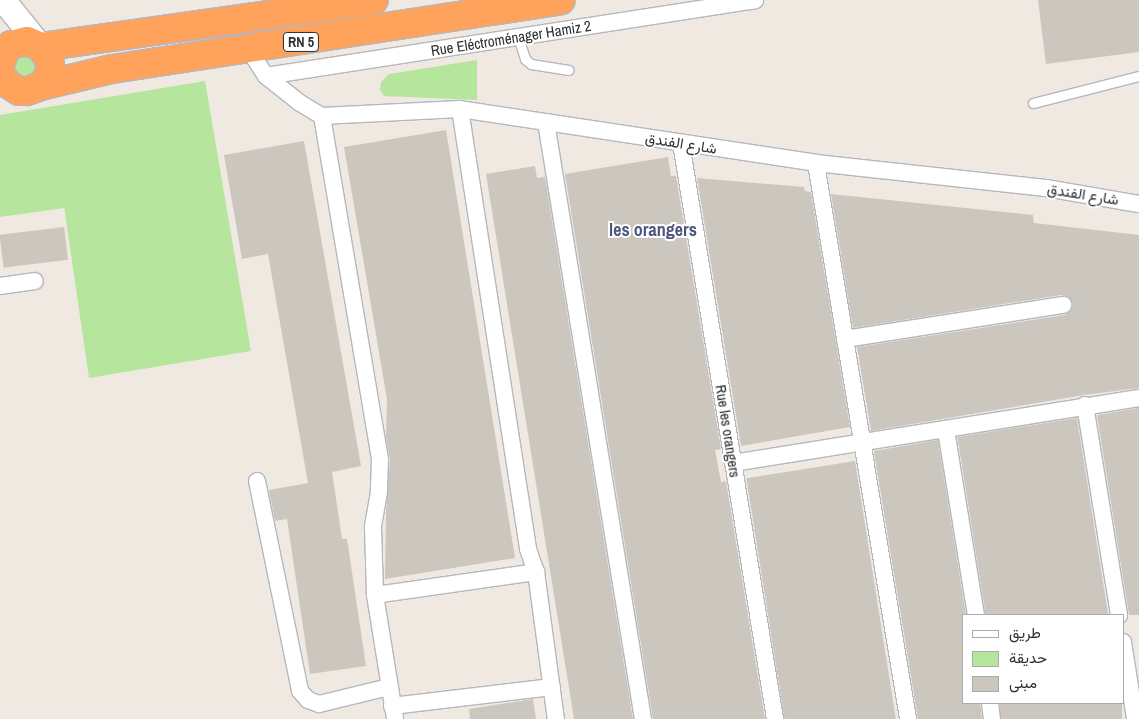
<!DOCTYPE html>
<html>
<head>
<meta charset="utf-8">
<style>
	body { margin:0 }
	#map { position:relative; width:1139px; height:719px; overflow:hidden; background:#efe9e1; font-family:"Archivo Narrow",Vazirmatn,sans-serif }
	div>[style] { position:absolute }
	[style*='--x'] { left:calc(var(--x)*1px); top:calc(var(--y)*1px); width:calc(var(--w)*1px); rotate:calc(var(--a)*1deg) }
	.green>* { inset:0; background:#b6e59e }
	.building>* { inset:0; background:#cbc7bf; transform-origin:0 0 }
	.roads { filter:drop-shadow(1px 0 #b4b7c1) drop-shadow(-1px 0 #b4b7c1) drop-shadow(0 1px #b4b7c1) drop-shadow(0 -1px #b4b7c1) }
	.lane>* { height:9px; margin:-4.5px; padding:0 4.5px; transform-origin:4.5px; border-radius:4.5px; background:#fff }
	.street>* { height:16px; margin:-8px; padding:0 8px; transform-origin:8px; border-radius:8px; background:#fff }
	.secondary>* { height:24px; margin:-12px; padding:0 12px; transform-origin:12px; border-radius:12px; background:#fff }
	.highway>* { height:28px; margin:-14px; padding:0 14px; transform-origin:14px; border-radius:14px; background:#ffa35c }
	span { translate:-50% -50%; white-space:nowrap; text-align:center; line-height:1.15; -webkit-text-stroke:4px #fff; paint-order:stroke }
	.shield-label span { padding:1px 4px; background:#fff; border:1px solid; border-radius:4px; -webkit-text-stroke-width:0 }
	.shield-label { font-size:14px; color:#2e2e2e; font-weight:700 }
	.street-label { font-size:15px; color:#2e2e2e }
	.quarter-label { font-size:18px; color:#4d5680; font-weight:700 }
	.legend { position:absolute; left:962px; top:614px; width:162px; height:90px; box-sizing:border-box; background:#fff; border:1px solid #ababab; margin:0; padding:6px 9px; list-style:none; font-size:15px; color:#2e2e2e }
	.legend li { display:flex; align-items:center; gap:10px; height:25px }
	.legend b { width:25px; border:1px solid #ababab }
</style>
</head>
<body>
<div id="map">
	<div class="green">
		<i style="clip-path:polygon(22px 51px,43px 64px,22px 85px,9px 62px)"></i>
		<i style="clip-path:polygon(477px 60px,477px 100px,384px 96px,380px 90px,381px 82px,389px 74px)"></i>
		<i style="clip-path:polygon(205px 81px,251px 351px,89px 378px,64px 206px,64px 208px,0 217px,0 115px)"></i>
	</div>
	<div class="building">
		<i style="clip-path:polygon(1038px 0,1139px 0,1139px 52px,1046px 64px)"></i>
		<i style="clip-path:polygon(446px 130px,515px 558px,385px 579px,386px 513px,390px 459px,386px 437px,387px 399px,344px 147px)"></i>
		<i style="clip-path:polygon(304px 141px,361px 466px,332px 472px,342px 539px,347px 539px,366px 666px,310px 674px,287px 519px,275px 521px,269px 490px,308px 483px,268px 254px,242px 259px,224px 155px)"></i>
		<i style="clip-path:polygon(668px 157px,671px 176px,676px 176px,721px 449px,715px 450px,721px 482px,726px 481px,765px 719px,653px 719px,565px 174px)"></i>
		<i style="clip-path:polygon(535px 166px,537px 178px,545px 177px,633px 719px,574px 719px,486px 174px)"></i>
		<i style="clip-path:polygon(697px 178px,804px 187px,805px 191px,811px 192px,850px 427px,741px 446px)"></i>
		<i style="clip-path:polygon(831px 194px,1033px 215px,1034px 223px,1139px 235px,1139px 388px,1084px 395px,871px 431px,857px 347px,1065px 315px,1072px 309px,1073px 303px,1067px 296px,1061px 295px,853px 328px)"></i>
		<i style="left:64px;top:227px;width:33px;height:65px;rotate:83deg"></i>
		<i style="clip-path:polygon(1139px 408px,1139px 615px,1129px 615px,1097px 415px)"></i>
		<i style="left:1077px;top:418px;width:200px;height:121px;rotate:81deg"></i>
		<i style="clip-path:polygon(938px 440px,966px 615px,963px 615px,963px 703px,980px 703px,982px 719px,918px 719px,875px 458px,874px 451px)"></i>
		<i style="left:855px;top:461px;width:262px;height:110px;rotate:81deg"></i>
		<i style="clip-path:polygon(533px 699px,536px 719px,470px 719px,469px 709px)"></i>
		<i style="left:1000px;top:703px;width:122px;height:16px"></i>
	</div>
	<div class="roads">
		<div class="lane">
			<i style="--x:518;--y:37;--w:23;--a:72"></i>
			<i style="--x:525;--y:59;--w:8;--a:40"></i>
			<i style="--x:531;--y:64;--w:38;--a:9"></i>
			<i style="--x:1033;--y:103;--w:109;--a:-14.3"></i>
		</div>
		<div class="street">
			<i style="--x:249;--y:50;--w:31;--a:57"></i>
			<i style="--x:266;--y:76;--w:43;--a:38.5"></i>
			<i style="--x:300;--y:103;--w:26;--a:31"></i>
			<i style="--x:322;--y:116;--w:138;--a:-2.9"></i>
			<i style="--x:460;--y:109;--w:360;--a:8.6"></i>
			<i style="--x:816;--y:163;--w:231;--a:6.2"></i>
			<i style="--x:1046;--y:188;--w:94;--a:9.8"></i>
			<i style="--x:266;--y:76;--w:495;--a:-8.8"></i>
			<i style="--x:460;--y:109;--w:445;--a:81.2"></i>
			<i style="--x:528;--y:549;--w:24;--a:71"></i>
			<i style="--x:536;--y:572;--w:148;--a:82.3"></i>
			<i style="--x:322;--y:116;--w:348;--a:80.4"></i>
			<i style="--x:380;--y:459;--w:33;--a:92"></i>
			<i style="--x:379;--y:492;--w:36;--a:100"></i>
			<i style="--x:373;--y:527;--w:68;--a:88.3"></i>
			<i style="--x:375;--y:595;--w:126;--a:80.8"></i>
			<i style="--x:546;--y:122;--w:605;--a:80.77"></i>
			<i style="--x:681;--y:143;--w:584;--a:80.73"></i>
			<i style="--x:816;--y:163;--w:564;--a:80.6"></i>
			<i style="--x:0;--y:286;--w:35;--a:-8"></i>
			<i style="--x:845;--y:339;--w:221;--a:-8.9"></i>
			<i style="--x:1085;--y:405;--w:213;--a:80.8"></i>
			<i style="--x:946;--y:430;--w:187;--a:80.8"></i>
			<i style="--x:733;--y:463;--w:411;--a:-9.1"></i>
			<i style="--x:257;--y:481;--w:214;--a:78.4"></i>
			<i style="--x:300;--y:691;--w:12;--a:48"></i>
			<i style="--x:308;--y:700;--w:12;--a:20"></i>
			<i style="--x:319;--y:704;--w:72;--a:-13.7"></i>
			<i style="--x:375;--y:595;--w:163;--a:-8.1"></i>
			<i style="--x:1123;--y:642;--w:78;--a:81.1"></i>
			<i style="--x:990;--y:703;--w:16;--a:83"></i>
			<i style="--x:392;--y:706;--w:161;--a:-6.8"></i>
		</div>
		<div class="secondary">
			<i style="--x:8;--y:6;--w:53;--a:51.2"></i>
		</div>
		<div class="highway">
			<i style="--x:41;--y:47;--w:336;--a:-8"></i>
			<i style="--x:0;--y:63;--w:13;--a:-67"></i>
			<i style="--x:5;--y:51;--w:8;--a:-45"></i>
			<i style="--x:11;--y:45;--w:16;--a:-14"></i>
			<i style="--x:27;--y:41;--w:15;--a:23"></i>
			<i style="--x:41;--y:47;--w:14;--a:56"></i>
			<i style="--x:49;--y:59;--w:7;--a:82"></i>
			<i style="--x:50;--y:66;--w:8;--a:90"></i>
			<i style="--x:50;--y:74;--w:15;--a:127"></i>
			<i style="--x:41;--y:86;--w:15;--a:160"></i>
			<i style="--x:27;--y:91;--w:8;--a:180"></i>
			<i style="--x:19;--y:91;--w:15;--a:-148"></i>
			<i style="--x:6;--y:83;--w:13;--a:-117"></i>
			<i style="--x:41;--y:86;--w:73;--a:-13.5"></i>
			<i style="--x:112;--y:69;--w:454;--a:-8.7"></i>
		</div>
	</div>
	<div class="shield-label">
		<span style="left:301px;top:42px">RN 5</span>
	</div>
	<div class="street-label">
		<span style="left:511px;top:38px;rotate:-9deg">Rue Eléctroménager Hamiz 2</span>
		<span style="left:681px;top:143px;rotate:9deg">شارع الفندق</span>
		<span style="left:1083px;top:194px;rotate:9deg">شارع الفندق</span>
		<span style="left:728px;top:431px;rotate:81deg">Rue les orangers</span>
	</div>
	<div class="quarter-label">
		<span style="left:653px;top:230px">les orangers</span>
	</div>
	<ul class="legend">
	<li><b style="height:6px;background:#fff"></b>طريق</li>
	<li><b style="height:14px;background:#b6e59e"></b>حديقة</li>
	<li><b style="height:14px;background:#cbc7bf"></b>مبنى</li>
	</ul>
</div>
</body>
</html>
